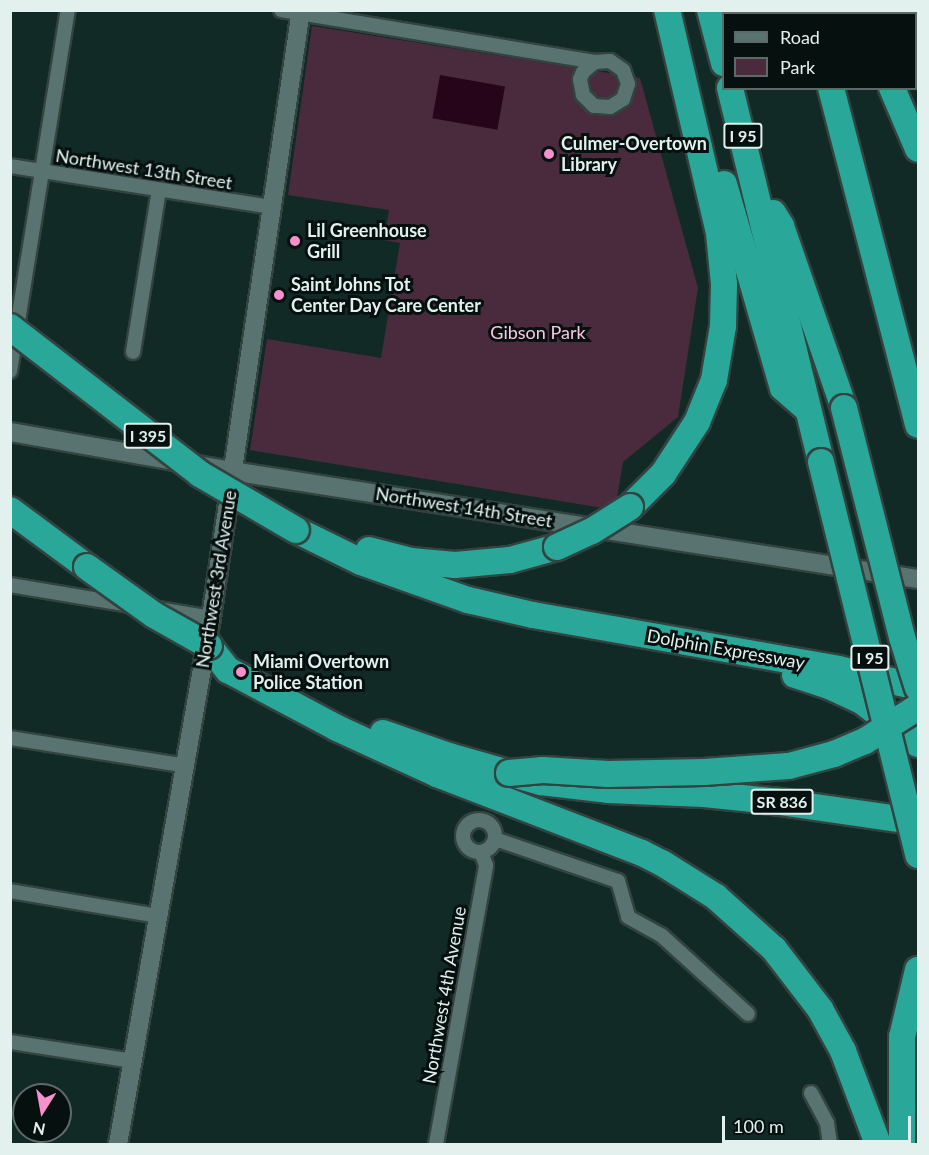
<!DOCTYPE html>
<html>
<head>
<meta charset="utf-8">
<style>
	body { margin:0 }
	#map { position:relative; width:929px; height:1155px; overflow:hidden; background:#112a26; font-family:Lato,sans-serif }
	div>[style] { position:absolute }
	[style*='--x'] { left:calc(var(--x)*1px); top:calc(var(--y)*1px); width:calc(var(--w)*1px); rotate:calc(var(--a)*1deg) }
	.green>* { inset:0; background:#4a2b3d }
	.water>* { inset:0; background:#26041a; transform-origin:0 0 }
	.roads { filter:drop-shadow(2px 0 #324340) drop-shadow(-2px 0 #324340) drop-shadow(0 2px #324340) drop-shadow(0 -2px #324340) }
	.minor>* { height:14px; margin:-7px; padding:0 7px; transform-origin:7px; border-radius:7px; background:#597470 }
	.minor>.ring { margin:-7px; padding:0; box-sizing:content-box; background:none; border:14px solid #597470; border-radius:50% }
	.tertiary>* { height:18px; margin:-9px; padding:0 9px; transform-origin:9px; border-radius:9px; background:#597470 }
	.motorway>* { height:26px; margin:-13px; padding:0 13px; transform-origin:13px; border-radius:13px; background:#29a89a }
	.bridges { filter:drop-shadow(2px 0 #324340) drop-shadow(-2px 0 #324340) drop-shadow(0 2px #324340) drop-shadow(0 -2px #324340) }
	.motorway-bridge>* { height:26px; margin:-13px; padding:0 13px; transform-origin:13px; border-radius:13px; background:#29a89a }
	.dots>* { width:16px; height:16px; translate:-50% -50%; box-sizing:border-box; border:3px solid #06100f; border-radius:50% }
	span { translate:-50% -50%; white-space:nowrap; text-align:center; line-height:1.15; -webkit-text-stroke:6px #06100f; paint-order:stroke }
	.shield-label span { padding:2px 4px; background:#06100f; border:2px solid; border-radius:4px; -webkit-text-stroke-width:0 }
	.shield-label { font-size:16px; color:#e2f1ee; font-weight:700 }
	.poi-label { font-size:18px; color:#e2f1ee; font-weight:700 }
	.left { translate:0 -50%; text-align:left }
	.street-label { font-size:18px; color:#e2f1ee }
	.park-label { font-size:18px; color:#fec4e4 }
	.frame { position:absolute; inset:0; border:12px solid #e2f1ee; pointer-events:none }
	.legend { position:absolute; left:722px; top:12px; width:195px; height:78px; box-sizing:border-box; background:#06100f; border:2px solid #5e6a68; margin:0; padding:8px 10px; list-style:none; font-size:18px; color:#e2f1ee }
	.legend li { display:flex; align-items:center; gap:12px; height:30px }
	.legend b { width:30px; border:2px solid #5e6a68 }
	.north { position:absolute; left:12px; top:1083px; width:60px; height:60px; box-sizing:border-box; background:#06100f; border:2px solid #5e6a68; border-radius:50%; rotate:191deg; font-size:16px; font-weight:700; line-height:24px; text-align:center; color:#e2f1ee }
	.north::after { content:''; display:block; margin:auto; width:21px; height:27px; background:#f790cd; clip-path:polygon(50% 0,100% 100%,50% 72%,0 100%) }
	.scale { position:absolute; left:722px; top:1116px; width:189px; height:27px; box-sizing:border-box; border:3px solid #e2f1ee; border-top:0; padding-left:8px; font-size:18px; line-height:21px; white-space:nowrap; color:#e2f1ee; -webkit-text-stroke:4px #06100f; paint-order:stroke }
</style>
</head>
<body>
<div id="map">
	<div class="green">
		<i style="clip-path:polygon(312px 26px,640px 78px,698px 288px,678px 417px,623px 462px,615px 510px,250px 450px,267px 339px,381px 358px,400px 243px,384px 240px,389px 210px,288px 195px)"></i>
	</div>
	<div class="water">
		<i style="left:440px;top:75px;width:66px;height:44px;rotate:10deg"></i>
	</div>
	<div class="roads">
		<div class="minor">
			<i style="--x:281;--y:10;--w:318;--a:9.4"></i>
			<i style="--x:595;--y:62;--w:15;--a:-4"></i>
			<i style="--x:610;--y:61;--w:16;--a:35"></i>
			<i style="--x:623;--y:70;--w:15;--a:70"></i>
			<i style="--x:628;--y:84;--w:16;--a:108"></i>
			<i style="--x:623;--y:99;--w:15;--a:148"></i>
			<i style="--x:610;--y:107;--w:16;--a:-176"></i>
			<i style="--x:594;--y:106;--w:16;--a:-135"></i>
			<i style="--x:583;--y:95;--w:16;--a:-101"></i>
			<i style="--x:580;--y:79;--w:8;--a:-67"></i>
			<i style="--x:583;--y:72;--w:16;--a:-40"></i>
			<i style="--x:10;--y:166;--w:265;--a:8.9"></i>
			<i style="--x:133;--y:352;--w:164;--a:-80.9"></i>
			<i style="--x:10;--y:371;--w:366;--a:-80.9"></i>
			<i style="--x:10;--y:585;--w:122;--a:9.5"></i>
			<i style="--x:158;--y:609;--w:54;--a:9.6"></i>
			<i style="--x:10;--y:738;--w:178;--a:9"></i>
			<i class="ring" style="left:463px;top:820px;width:18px;height:18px"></i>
			<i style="--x:495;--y:839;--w:130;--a:18.9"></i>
			<i style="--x:618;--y:881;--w:37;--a:74"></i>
			<i style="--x:628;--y:917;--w:39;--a:29"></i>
			<i style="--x:662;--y:936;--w:116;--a:42.2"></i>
			<i style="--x:10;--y:891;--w:150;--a:9.6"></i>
			<i style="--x:10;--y:1042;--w:124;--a:8.8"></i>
			<i style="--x:811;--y:1093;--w:34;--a:62"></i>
			<i style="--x:827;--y:1123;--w:21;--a:82"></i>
			<i style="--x:436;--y:1144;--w:283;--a:-79.8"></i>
			<i style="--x:486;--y:865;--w:14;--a:-111"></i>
		</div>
		<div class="tertiary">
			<i style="--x:10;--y:432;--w:212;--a:10"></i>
			<i style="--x:219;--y:469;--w:708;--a:8.94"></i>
			<i style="--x:118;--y:1144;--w:534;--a:-79.97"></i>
			<i style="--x:211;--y:618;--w:615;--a:-81.58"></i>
		</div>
		<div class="motorway">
			<i style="--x:710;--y:10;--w:55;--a:75.2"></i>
			<i style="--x:809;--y:10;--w:4;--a:76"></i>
			<i style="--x:854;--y:10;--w:4;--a:76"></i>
			<i style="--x:878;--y:10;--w:4;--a:76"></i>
			<i style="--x:916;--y:20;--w:9;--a:77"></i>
			<i style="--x:730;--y:88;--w:385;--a:76.3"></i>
			<i style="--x:831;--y:88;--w:348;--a:75.5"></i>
			<i style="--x:892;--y:88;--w:66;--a:66.9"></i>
			<i style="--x:724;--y:184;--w:212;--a:73.9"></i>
			<i style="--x:783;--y:388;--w:30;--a:41"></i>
			<i style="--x:773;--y:213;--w:15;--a:58"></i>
			<i style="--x:781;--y:226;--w:193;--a:70.9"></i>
			<i style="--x:630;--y:507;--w:47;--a:-45"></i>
			<i style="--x:663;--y:474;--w:62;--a:-56.8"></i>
			<i style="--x:697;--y:422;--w:45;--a:-68"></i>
			<i style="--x:714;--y:380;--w:55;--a:-80.5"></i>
			<i style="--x:723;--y:326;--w:42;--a:-88.6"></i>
			<i style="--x:724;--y:284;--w:51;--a:-95.6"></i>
			<i style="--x:719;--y:233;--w:229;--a:-103.1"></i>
			<i style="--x:10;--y:510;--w:96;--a:36.5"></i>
			<i style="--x:296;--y:530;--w:72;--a:26.2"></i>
			<i style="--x:361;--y:562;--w:114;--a:19.6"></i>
			<i style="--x:468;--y:600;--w:67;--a:13"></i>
			<i style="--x:533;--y:615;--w:310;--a:10"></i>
			<i style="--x:838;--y:669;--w:82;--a:12.7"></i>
			<i style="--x:369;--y:550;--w:43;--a:14.7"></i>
			<i style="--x:411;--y:561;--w:44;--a:5.2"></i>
			<i style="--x:455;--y:565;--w:55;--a:-5.2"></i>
			<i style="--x:510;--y:560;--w:49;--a:-15.5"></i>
			<i style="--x:209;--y:646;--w:31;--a:52"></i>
			<i style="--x:228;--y:670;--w:123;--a:28"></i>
			<i style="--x:337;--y:728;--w:110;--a:24.7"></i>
			<i style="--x:437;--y:774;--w:220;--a:21.1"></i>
			<i style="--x:642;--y:853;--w:22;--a:27"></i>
			<i style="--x:662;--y:863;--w:64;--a:32.2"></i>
			<i style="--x:716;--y:897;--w:78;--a:41.9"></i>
			<i style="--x:774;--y:949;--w:76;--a:52.5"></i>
			<i style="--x:820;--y:1009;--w:48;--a:61.3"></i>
			<i style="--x:843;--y:1051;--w:99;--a:69.4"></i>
			<i style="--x:795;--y:675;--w:36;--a:18"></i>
			<i style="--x:829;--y:686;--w:38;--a:25"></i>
			<i style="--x:863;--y:702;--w:69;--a:37.4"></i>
			<i style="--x:383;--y:733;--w:70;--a:19.2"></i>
			<i style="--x:449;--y:756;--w:96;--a:15.8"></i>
			<i style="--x:541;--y:782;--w:67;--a:6.8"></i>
			<i style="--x:608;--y:790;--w:96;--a:2.4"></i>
			<i style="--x:704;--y:794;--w:76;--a:6"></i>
			<i style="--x:780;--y:802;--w:139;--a:8.2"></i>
			<i style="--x:902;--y:1144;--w:107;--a:-90"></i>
			<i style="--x:902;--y:1037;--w:69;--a:-76.6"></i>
		</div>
	</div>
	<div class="bridges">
		<div class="motorway-bridge">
			<i style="--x:10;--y:327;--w:240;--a:37.7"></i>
			<i style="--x:200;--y:474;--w:111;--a:30.3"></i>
			<i style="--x:844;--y:408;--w:236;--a:75.8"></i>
			<i style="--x:902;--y:637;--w:53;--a:72.6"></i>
			<i style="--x:821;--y:462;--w:405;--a:76.1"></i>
			<i style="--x:557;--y:547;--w:38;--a:-25"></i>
			<i style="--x:592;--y:531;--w:45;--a:-32.3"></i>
			<i style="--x:87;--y:567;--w:82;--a:35.6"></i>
			<i style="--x:154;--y:615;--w:63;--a:29.4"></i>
			<i style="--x:509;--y:773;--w:34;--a:-5"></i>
			<i style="--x:543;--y:770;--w:65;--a:3.5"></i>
			<i style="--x:608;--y:774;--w:96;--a:-1.2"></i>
			<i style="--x:704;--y:772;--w:85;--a:-4"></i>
			<i style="--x:789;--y:766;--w:47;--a:-14.9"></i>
			<i style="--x:834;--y:754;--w:34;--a:-23"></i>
			<i style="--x:865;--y:741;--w:63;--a:-32.7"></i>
		</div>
	</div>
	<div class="dots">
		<i style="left:549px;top:154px;background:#f790cd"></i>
		<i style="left:295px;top:241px;background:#f790cd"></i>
		<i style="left:279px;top:295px;background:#f790cd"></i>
		<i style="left:241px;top:672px;background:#f790cd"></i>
	</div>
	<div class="shield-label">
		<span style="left:743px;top:136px">I 95</span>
		<span style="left:148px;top:436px">I 395</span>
		<span style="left:870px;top:658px">I 95</span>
		<span style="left:782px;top:802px">SR 836</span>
	</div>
	<div class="poi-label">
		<span class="left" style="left:561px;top:154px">Culmer-Overtown<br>Library</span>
		<span class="left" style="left:307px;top:241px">Lil Greenhouse<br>Grill</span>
		<span class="left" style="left:291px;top:295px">Saint Johns Tot<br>Center Day Care Center</span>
		<span class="left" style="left:253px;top:672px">Miami Overtown<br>Police Station</span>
	</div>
	<div class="street-label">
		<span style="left:144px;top:169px;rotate:9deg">Northwest 13th Street</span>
		<span style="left:464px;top:507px;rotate:9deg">Northwest 14th Street</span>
		<span style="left:216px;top:579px;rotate:-81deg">Northwest 3rd Avenue</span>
		<span style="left:726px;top:649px;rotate:10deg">Dolphin Expressway</span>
		<span style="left:444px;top:995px;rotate:-80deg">Northwest 4th Avenue</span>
	</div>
	<div class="park-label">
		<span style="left:538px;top:332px">Gibson Park</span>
	</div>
	<div class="frame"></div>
	<ul class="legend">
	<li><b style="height:8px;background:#597470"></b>Road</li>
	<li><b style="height:16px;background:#4a2b3d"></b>Park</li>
	</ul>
	<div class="north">N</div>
	<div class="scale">100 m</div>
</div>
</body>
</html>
